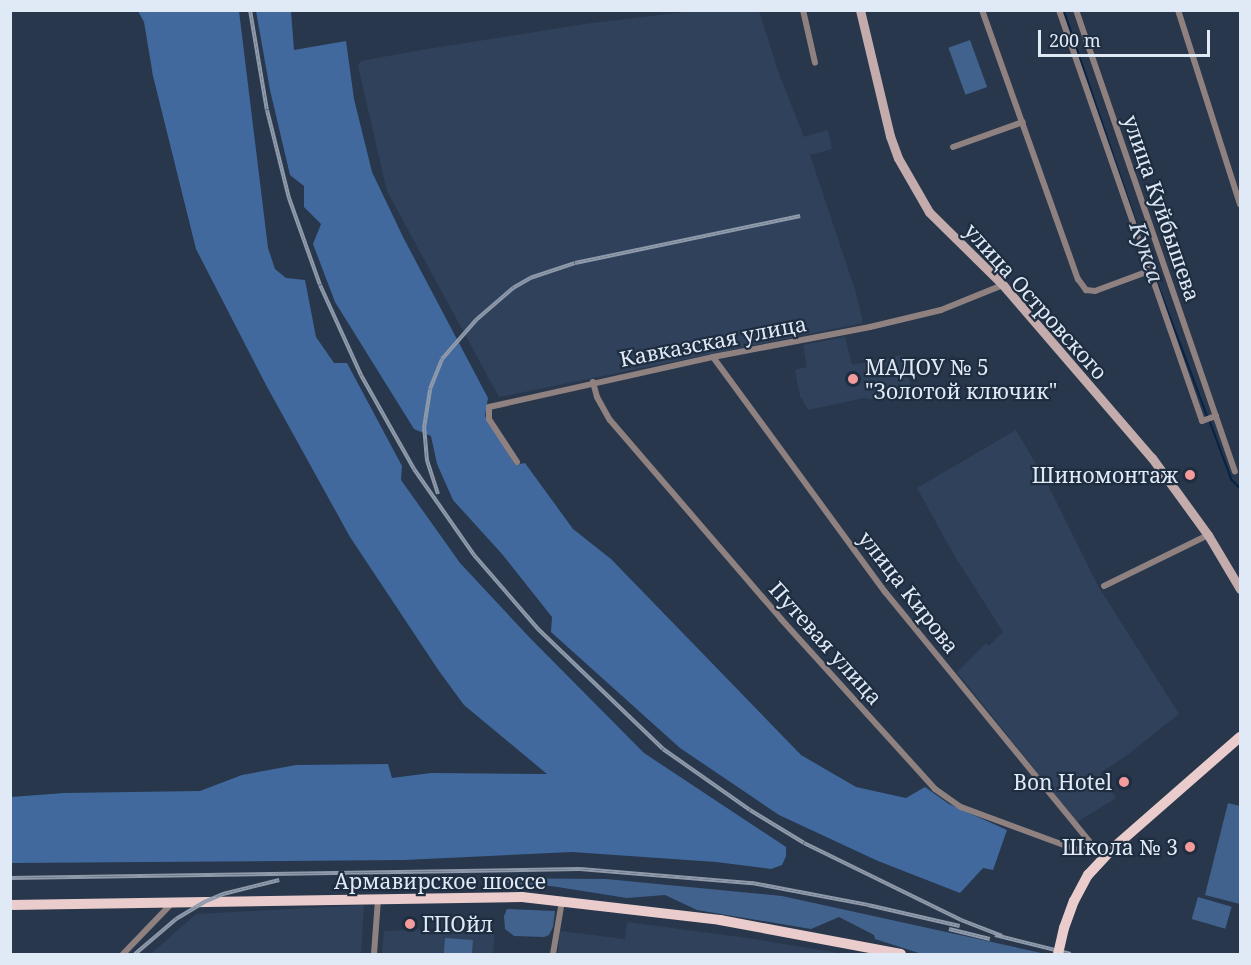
<!DOCTYPE html>
<html>
<head>
<meta charset="utf-8">
<style>
	body { margin:0 }
	#map { position:relative; width:1251px; height:965px; overflow:hidden; background:#28374b; font-family:"Noto Serif",serif }
	div>[style] { position:absolute }
	[style*='--x'] { left:calc(var(--x)*1px); top:calc(var(--y)*1px); width:calc(var(--w)*1px); rotate:calc(var(--a)*1deg) }
	.built>* { inset:0; background:#30425b }
	.green>* { inset:0; background:#41628d; transform-origin:0 0 }
	.forest>* { inset:0; background:#41699e }
	.stream>* { height:1.5px; margin:-0.75px; padding:0 0.75px; transform-origin:0.75px; border-radius:0.75px; background:#052347 }
	.street>* { height:6px; margin:-3px; padding:0 3px; transform-origin:3px; border-radius:3px; background:#908181 }
	.secondary>* { height:9px; margin:-4.5px; padding:0 4.5px; transform-origin:4.5px; border-radius:4.5px; background:#c3acab }
	.primary>* { height:10px; margin:-5px; padding:0 5px; transform-origin:5px; border-radius:5px; background:#eacccc }
	.rail>* { height:4px; margin-top:-2px; transform-origin:0; background:repeating-linear-gradient(90deg,#1f2d40 0 4.5px,#8f9aab 0 9px); box-sizing:border-box; border-block:2px solid #8f9aab }
	.primary-bridge>* { height:10px; margin:-5px; padding:0 5px; transform-origin:5px; border-radius:5px; background:#eacccc }
	.dots>* { width:16px; height:16px; translate:-50% -50%; box-sizing:border-box; border:3px solid #1f2d40; border-radius:50% }
	span { translate:-50% -50%; white-space:nowrap; text-align:center; line-height:1.15; -webkit-text-stroke:4.5px #1f2d40; paint-order:stroke }
	.street-label { font-size:21px; color:#e0e9f6 }
	.poi-label { font-size:21px; color:#e0e9f6 }
	.left { translate:0 -50%; text-align:left }
	.right { translate:-100% -50%; text-align:right }
	.water-label { font-size:22px; color:#d3dfef; font-style:italic }
	.frame { position:absolute; inset:0; border:12px solid #e0e9f6; pointer-events:none }
	.scale { position:absolute; left:1038px; top:30px; width:172px; height:27px; box-sizing:border-box; border:3px solid #e0e9f6; border-top:0; padding-left:8px; font-size:18px; line-height:21px; white-space:nowrap; color:#e0e9f6; -webkit-text-stroke:4px #1f2d40; paint-order:stroke }
</style>
</head>
<body>
<div id="map">
	<div class="built">
		<i style="clip-path:polygon(692px 11px,759px 11px,779px 74px,804px 137px,828px 130px,832px 149px,810px 155px,856px 293px,863px 323px,499px 397px,387px 191px,358px 66px,361px 61px,421px 50px,585px 24px)"></i>
		<i style="clip-path:polygon(845px 337px,852px 365px,903px 355px,911px 388px,882px 401px,864px 398px,808px 410px,800px 396px,795px 370px,807px 367px,803px 345px)"></i>
		<i style="clip-path:polygon(1016px 430px,1048px 485px,1098px 586px,1179px 714px,1126px 756px,1100px 773px,1116px 798px,1077px 822px,957px 672px,986px 643px,989px 646px,1003px 632px,954px 555px,917px 488px)"></i>
		<i style="clip-path:polygon(364px 905px,361px 954px,151px 954px,196px 914px)"></i>
		<i style="clip-path:polygon(627px 922px,747px 938px,844px 954px,558px 954px,560px 931px,625px 939px)"></i>
		<i style="clip-path:polygon(432px 929px,495px 929px,493px 954px,382px 954px,384px 931px)"></i>
	</div>
	<div class="green">
		<i style="left:970px;top:40px;width:50px;height:23px;rotate:70deg"></i>
		<i style="clip-path:polygon(1228px 803px,1240px 806px,1240px 904px,1205px 895px)"></i>
		<i style="clip-path:polygon(494px 878px,606px 879px,782px 896px,1046px 954px,922px 954px,875px 939px,874px 935px,839px 917px,811px 929px,697px 910px,665px 895px,627px 898px,551px 886px,495px 882px)"></i>
		<i style="left:1198px;top:897px;width:35px;height:23px;rotate:16deg"></i>
		<i style="clip-path:polygon(507px 909px,555px 911px,553px 927px,549px 935px,544px 937px,514px 936px,505px 929px,504px 916px)"></i>
		<i style="left:445px;top:938px;width:28px;height:16px;rotate:4deg"></i>
	</div>
	<div class="forest">
		<i style="clip-path:polygon(138px 11px,239px 11px,268px 248px,275px 269px,286px 278px,305px 280px,316px 337px,334px 363px,347px 363px,402px 466px,401px 480px,460px 563px,529px 637px,644px 753px,786px 847px,786px 856px,782px 865px,771px 869px,716px 862px,572px 852px,404px 860px,11px 863px,11px 797px,64px 793px,200px 791px,242px 775px,296px 765px,388px 764px,392px 778px,431px 773px,547px 774px,464px 705px,439px 671px,350px 537px,266px 385px,196px 249px,153px 76px,144px 22px)"></i>
		<i style="clip-path:polygon(256px 11px,291px 11px,294px 50px,346px 41px,354px 99px,372px 172px,403px 237px,488px 398px,485px 416px,515px 465px,525px 463px,573px 529px,611px 559px,801px 755px,856px 787px,906px 798px,925px 787px,949px 804px,1007px 830px,993px 870px,983px 868px,960px 893px,878px 861px,779px 815px,680px 748px,551px 632px,552px 617px,502px 554px,453px 500px,437px 464px,431px 436px,414px 429px,335px 302px,313px 244px,321px 224px,304px 207px,304px 186px,290px 175px,270px 90px)"></i>
	</div>
	<div class="stream">
		<i style="--x:1064;--y:10;--w:276;--a:71.2"></i>
		<i style="--x:1153;--y:271;--w:156;--a:69.4"></i>
		<i style="--x:1210;--y:421;--w:63;--a:69.6"></i>
		<i style="--x:1232;--y:480;--w:11;--a:45"></i>
	</div>
	<div class="street">
		<i style="--x:803;--y:10;--w:54;--a:77.2"></i>
		<i style="--x:982;--y:10;--w:286;--a:70.4"></i>
		<i style="--x:1078;--y:279;--w:14;--a:54"></i>
		<i style="--x:1086;--y:290;--w:9;--a:6"></i>
		<i style="--x:1095;--y:291;--w:58;--a:-20.3"></i>
		<i style="--x:1059;--y:10;--w:435;--a:70.8"></i>
		<i style="--x:1202;--y:421;--w:15;--a:-20"></i>
		<i style="--x:1076;--y:10;--w:488;--a:71"></i>
		<i style="--x:1178;--y:10;--w:204;--a:72.3"></i>
		<i style="--x:953;--y:147;--w:74;--a:-19.7"></i>
		<i style="--x:593;--y:382;--w:16;--a:75"></i>
		<i style="--x:597;--y:397;--w:26;--a:61"></i>
		<i style="--x:610;--y:420;--w:262;--a:49.3"></i>
		<i style="--x:781;--y:619;--w:229;--a:47.8"></i>
		<i style="--x:935;--y:789;--w:32;--a:35"></i>
		<i style="--x:961;--y:807;--w:124;--a:20.3"></i>
		<i style="--x:1077;--y:850;--w:15;--a:-37"></i>
		<i style="--x:1089;--y:841;--w:322;--a:-129.3"></i>
		<i style="--x:885;--y:592;--w:291;--a:-126.2"></i>
		<i style="--x:517;--y:462;--w:51;--a:-123.1"></i>
		<i style="--x:489;--y:419;--w:12;--a:-90"></i>
		<i style="--x:489;--y:407;--w:230;--a:-12.6"></i>
		<i style="--x:713;--y:357;--w:160;--a:-10.8"></i>
		<i style="--x:870;--y:327;--w:73;--a:-13.5"></i>
		<i style="--x:941;--y:310;--w:67;--a:-22"></i>
		<i style="--x:1104;--y:586;--w:116;--a:-26.1"></i>
		<i style="--x:123;--y:954;--w:71;--a:-46.1"></i>
		<i style="--x:374;--y:954;--w:54;--a:-85.8"></i>
		<i style="--x:553;--y:954;--w:54;--a:-80.4"></i>
	</div>
	<div class="secondary">
		<i style="--x:860;--y:10;--w:130;--a:76.6"></i>
		<i style="--x:890;--y:136;--w:23;--a:70"></i>
		<i style="--x:898;--y:158;--w:62;--a:60.1"></i>
		<i style="--x:929;--y:212;--w:104;--a:44.6"></i>
		<i style="--x:1003;--y:285;--w:228;--a:49.3"></i>
		<i style="--x:1152;--y:458;--w:95;--a:54"></i>
		<i style="--x:1208;--y:535;--w:63;--a:59.3"></i>
	</div>
	<div class="primary">
		<i style="--x:10;--y:905;--w:512;--a:-0.9"></i>
		<i style="--x:522;--y:897;--w:199;--a:6.6"></i>
		<i style="--x:720;--y:920;--w:184;--a:10.6"></i>
		<i style="--x:1064;--y:928;--w:29;--a:-70"></i>
		<i style="--x:1074;--y:901;--w:30;--a:-62"></i>
		<i style="--x:1088;--y:875;--w:35;--a:-47"></i>
		<i style="--x:1112;--y:849;--w:170;--a:-41.2"></i>
	</div>
	<div class="rail">
		<i style="--x:250;--y:10;--w:101;--a:80.4"></i>
		<i style="--x:267;--y:110;--w:91;--a:76"></i>
		<i style="--x:289;--y:198;--w:92;--a:70.4"></i>
		<i style="--x:320;--y:285;--w:99;--a:65.5"></i>
		<i style="--x:361;--y:375;--w:108;--a:60.6"></i>
		<i style="--x:414;--y:469;--w:105;--a:55.1"></i>
		<i style="--x:474;--y:555;--w:98;--a:49.1"></i>
		<i style="--x:538;--y:629;--w:173;--a:43.8"></i>
		<i style="--x:663;--y:749;--w:106;--a:35"></i>
		<i style="--x:750;--y:810;--w:63;--a:31.4"></i>
		<i style="--x:804;--y:843;--w:175;--a:26.1"></i>
		<i style="--x:961;--y:920;--w:44;--a:21.3"></i>
		<i style="--x:438;--y:494;--w:36;--a:-108"></i>
		<i style="--x:427;--y:460;--w:32;--a:-95"></i>
		<i style="--x:424;--y:428;--w:39;--a:-81"></i>
		<i style="--x:430;--y:389;--w:32;--a:-68"></i>
		<i style="--x:442;--y:359;--w:52;--a:-48.9"></i>
		<i style="--x:476;--y:320;--w:49;--a:-40.9"></i>
		<i style="--x:513;--y:288;--w:20;--a:-30"></i>
		<i style="--x:530;--y:278;--w:47;--a:-18.4"></i>
		<i style="--x:575;--y:263;--w:230;--a:-11.8"></i>
		<i style="--x:10;--y:878;--w:570;--a:-0.9"></i>
		<i style="--x:580;--y:869;--w:173;--a:4.7"></i>
		<i style="--x:752;--y:883;--w:118;--a:10.7"></i>
		<i style="--x:868;--y:905;--w:94;--a:12.9"></i>
		<i style="--x:949;--y:929;--w:42;--a:13.7"></i>
		<i style="--x:995;--y:935;--w:78;--a:14"></i>
		<i style="--x:135;--y:954;--w:54;--a:-40.5"></i>
		<i style="--x:176;--y:919;--w:33;--a:-31"></i>
		<i style="--x:204;--y:902;--w:21;--a:-23"></i>
		<i style="--x:223;--y:894;--w:58;--a:-14"></i>
	</div>
	<div class="primary-bridge">
		<i style="--x:1058;--y:954;--w:27;--a:-77"></i>
	</div>
	<div class="dots">
		<i style="left:853px;top:379px;background:#f59b9c"></i>
		<i style="left:1190px;top:475px;background:#f59b9c"></i>
		<i style="left:1124px;top:782px;background:#f59b9c"></i>
		<i style="left:1190px;top:847px;background:#f59b9c"></i>
		<i style="left:410px;top:924px;background:#f59b9c"></i>
	</div>
	<div class="street-label">
		<span style="left:1162px;top:208px;rotate:71deg">улица Куйбышева</span>
		<span style="left:1036px;top:301px;rotate:48deg">улица Островского</span>
		<span style="left:713px;top:341px;rotate:-11deg">Кавказская улица</span>
		<span style="left:909px;top:592px;rotate:52deg">улица Кирова</span>
		<span style="left:826px;top:643px;rotate:48deg">Путевая улица</span>
		<span style="left:440px;top:881px">Армавирское шоссе</span>
	</div>
	<div class="poi-label">
		<span class="left" style="left:865px;top:379px">МАДОУ № 5<br>"Золотой ключик"</span>
		<span class="right" style="left:1178px;top:475px">Шиномонтаж</span>
		<span class="right" style="left:1112px;top:782px">Bon Hotel</span>
		<span class="right" style="left:1178px;top:847px">Школа № 3</span>
		<span class="left" style="left:422px;top:924px">ГПОйл</span>
	</div>
	<div class="water-label">
		<span style="left:1147px;top:252px;rotate:71deg">Кукса</span>
	</div>
	<div class="frame"></div>
	<div class="scale">200 m</div>
</div>
</body>
</html>
